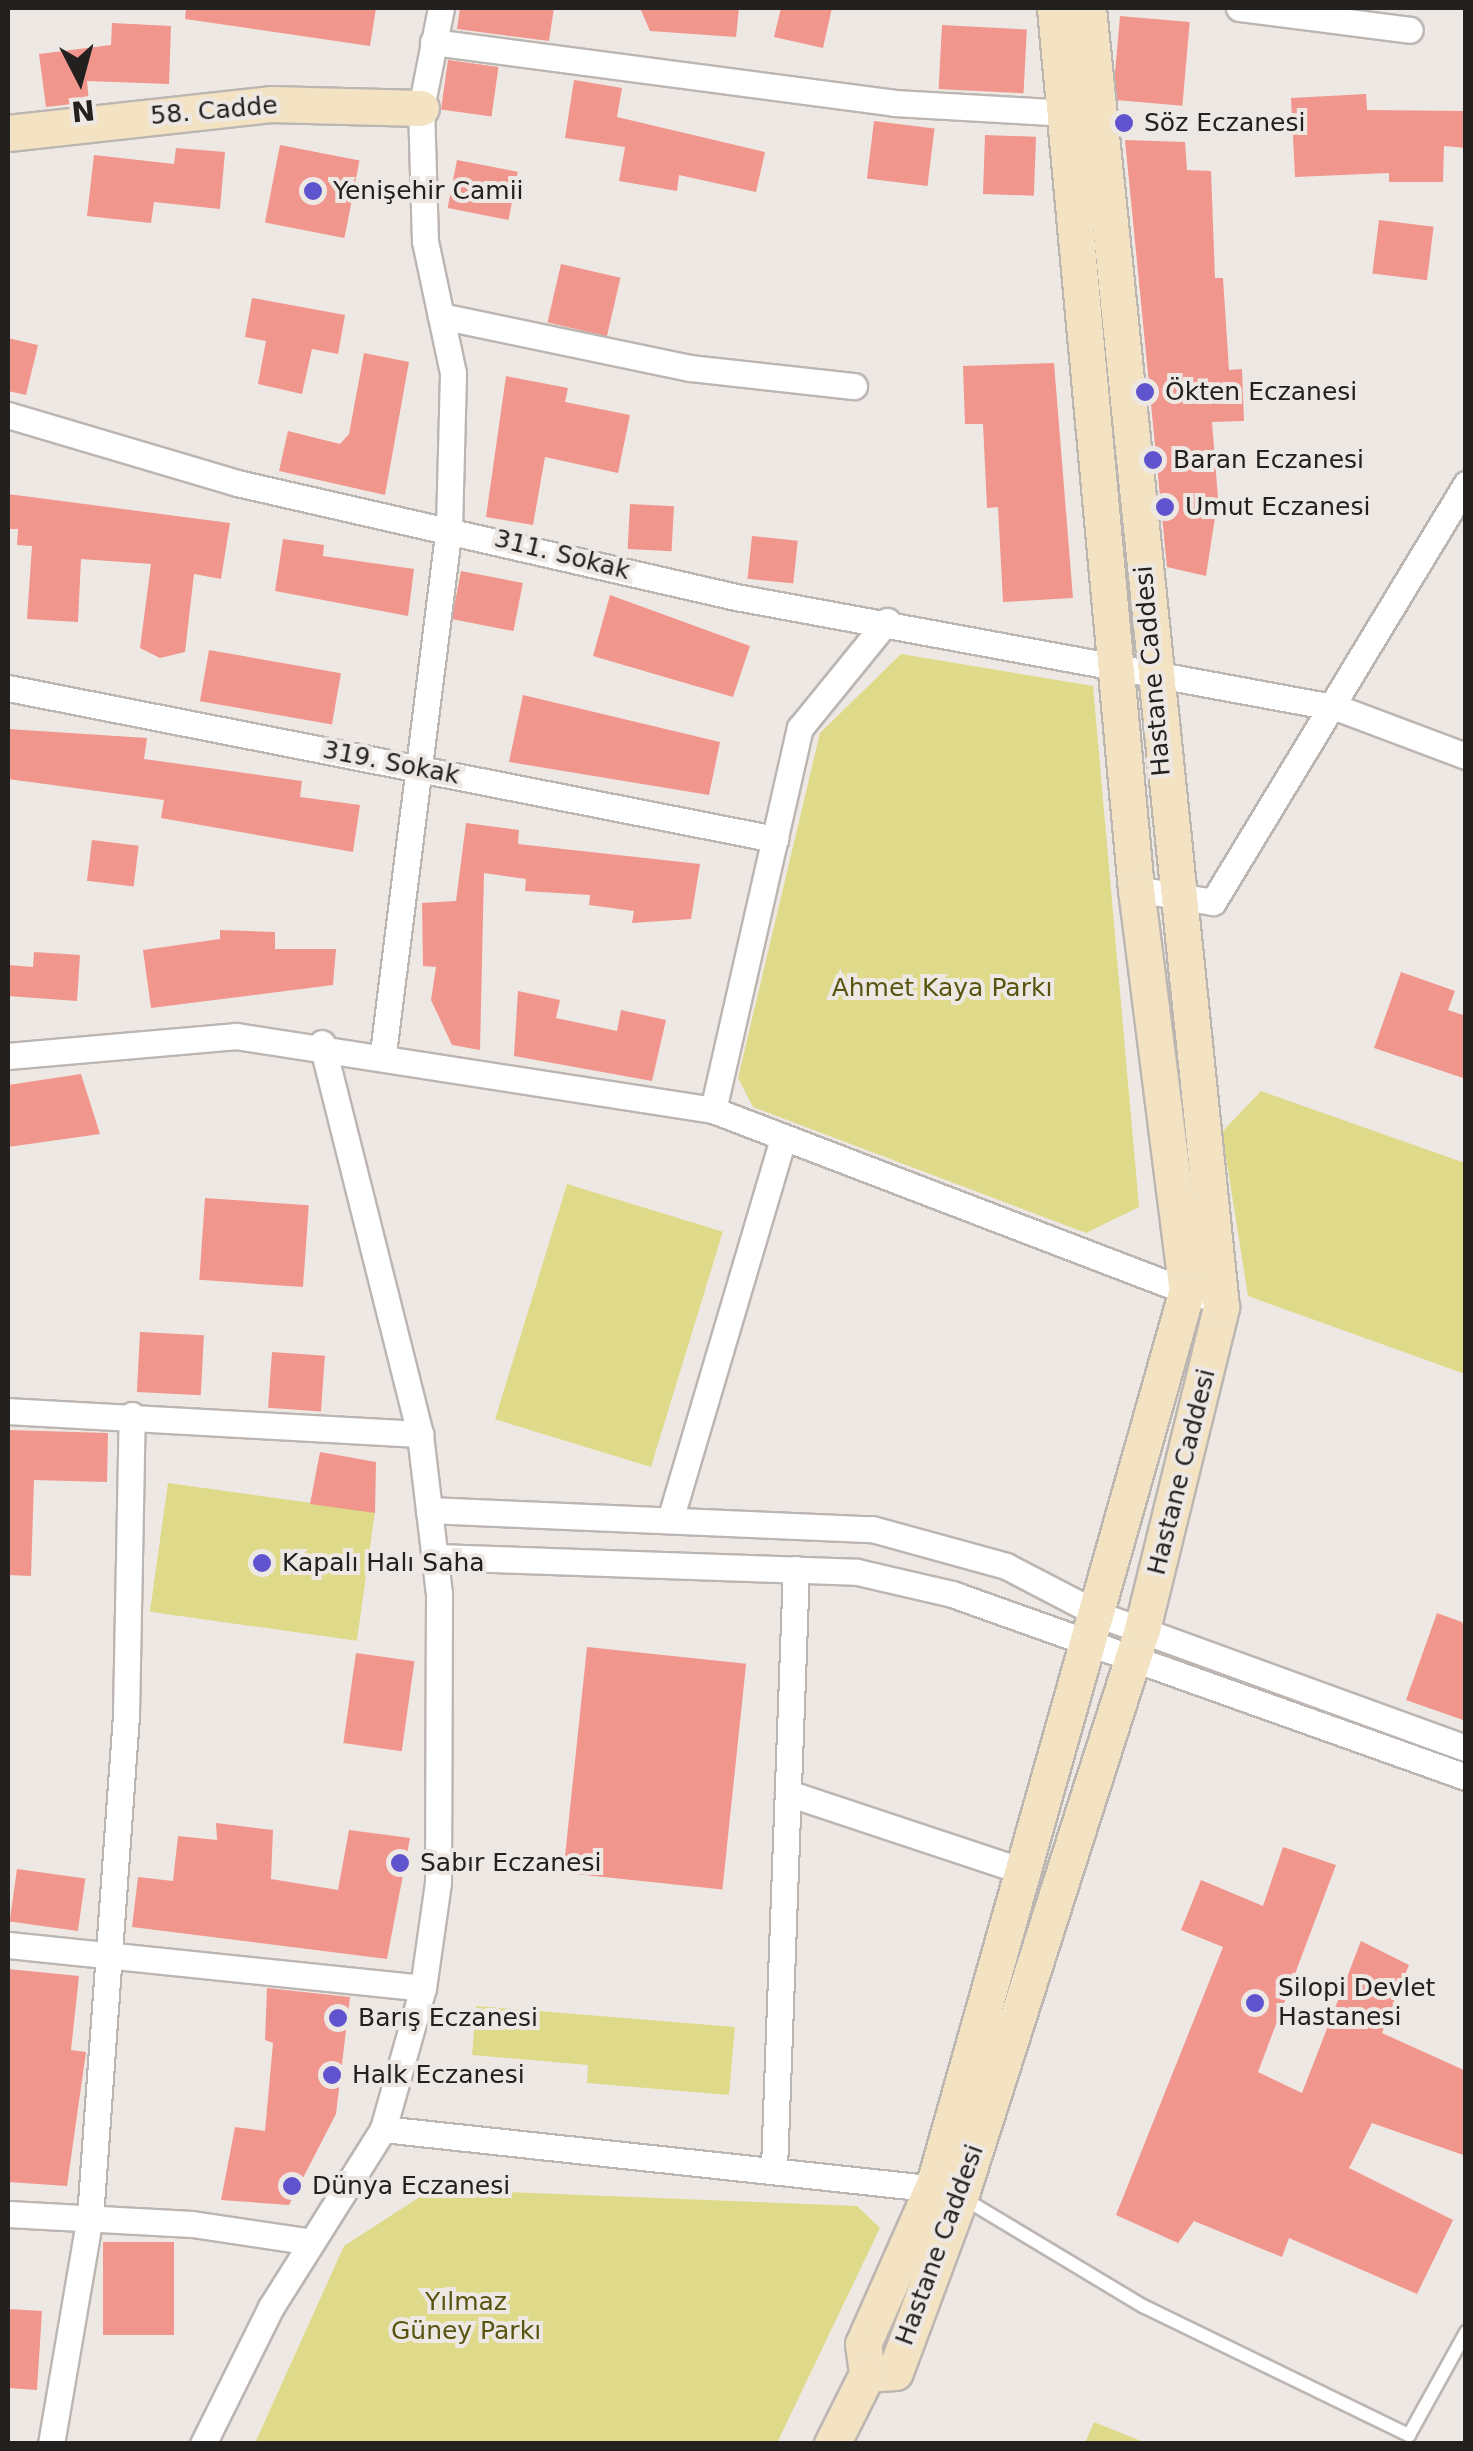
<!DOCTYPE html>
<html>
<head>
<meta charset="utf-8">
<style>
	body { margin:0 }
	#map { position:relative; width:1473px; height:2451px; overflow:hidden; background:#eee8e4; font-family:"DejaVu Sans",sans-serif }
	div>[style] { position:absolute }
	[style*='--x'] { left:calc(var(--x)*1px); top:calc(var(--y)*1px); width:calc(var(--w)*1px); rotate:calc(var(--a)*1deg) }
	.green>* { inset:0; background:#dfda8a; transform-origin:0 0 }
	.building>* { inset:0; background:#f1968c; transform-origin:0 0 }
	.roads { filter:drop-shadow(2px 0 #bcb6b3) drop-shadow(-2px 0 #bcb6b3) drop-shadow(0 2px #bcb6b3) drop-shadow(0 -2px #bcb6b3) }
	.lane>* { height:12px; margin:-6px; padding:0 6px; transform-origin:6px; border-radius:6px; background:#fff }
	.street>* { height:25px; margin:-12.5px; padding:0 12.5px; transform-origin:12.5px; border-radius:12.5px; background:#fff }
	.secondary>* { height:35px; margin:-17.5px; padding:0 17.5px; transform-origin:17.5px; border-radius:17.5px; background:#f3e3c3 }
	.dots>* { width:28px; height:28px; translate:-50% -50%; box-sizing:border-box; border:5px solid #eee8e4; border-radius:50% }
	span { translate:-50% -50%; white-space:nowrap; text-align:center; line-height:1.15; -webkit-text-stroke:8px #eee8e4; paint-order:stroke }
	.street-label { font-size:25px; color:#232120 }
	.poi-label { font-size:25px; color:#232120 }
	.left { translate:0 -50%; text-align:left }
	.park-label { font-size:25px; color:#595511 }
	.frame { position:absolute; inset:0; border:10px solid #232120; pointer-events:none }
	.north { position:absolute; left:30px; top:30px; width:100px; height:100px; -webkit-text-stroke:8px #eee8e4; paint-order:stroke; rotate:174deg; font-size:28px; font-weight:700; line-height:40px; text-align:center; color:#232120 }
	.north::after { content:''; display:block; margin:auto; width:35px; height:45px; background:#232120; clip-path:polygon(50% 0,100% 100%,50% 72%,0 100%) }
</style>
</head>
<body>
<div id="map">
	<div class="green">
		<i style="clip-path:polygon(901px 654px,1093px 686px,1139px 1207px,1086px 1233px,753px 1107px,738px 1078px,820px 733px)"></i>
		<i style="clip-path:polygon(1261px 1091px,1465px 1163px,1465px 1374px,1248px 1296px,1222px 1132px)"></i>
		<i style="left:567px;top:1184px;width:163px;height:246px;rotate:17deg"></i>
		<i style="left:168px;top:1483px;width:209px;height:130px;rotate:8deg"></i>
		<i style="clip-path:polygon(476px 2006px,735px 2027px,729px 2095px,587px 2083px,588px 2065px,472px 2055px)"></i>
		<i style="clip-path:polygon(432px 2189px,857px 2206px,880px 2228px,777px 2443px,255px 2443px,344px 2246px)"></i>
		<i style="clip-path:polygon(1094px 2422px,1146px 2443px,1085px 2443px)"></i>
	</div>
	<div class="building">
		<i style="clip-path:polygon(186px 8px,376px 8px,370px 46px,185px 19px)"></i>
		<i style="clip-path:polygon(460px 8px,554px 8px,549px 41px,457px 29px)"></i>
		<i style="clip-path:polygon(640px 8px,739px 8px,736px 37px,650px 31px)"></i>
		<i style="clip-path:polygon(781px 8px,832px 8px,823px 48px,774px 37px)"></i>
		<i style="left:1120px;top:16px;width:70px;height:84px;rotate:5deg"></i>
		<i style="clip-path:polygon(112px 23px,171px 26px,169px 84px,87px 81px,89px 102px,46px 107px,39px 54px,111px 45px)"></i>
		<i style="left:942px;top:25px;width:85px;height:64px;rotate:3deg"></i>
		<i style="left:448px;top:60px;width:51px;height:50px;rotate:8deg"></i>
		<i style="clip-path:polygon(574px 80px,622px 88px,617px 117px,765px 152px,756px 192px,679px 175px,677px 191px,619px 181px,625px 147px,565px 138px)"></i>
		<i style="clip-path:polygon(1366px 94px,1367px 110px,1466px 111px,1466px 148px,1444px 146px,1443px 182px,1389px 182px,1389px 173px,1295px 177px,1291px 98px)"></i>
		<i style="left:874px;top:121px;width:61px;height:58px;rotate:7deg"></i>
		<i style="left:985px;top:135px;width:51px;height:59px;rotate:2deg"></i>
		<i style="clip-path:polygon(1125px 140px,1185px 142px,1187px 170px,1211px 171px,1215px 278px,1223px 278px,1229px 370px,1242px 369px,1244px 421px,1212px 422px,1218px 498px,1206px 576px,1167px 567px)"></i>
		<i style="left:280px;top:145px;width:81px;height:79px;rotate:11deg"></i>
		<i style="clip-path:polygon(176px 148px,225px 152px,220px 209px,154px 202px,151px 223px,87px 216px,94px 155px,174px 164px)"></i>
		<i style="left:457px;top:160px;width:62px;height:49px;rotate:11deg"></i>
		<i style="left:1379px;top:220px;width:55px;height:54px;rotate:7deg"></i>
		<i style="left:561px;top:264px;width:61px;height:60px;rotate:13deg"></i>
		<i style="clip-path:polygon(252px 298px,345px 315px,338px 354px,312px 349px,302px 394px,258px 384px,266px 341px,245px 337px)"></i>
		<i style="clip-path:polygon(8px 338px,38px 345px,26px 395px,8px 391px)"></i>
		<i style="clip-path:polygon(364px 353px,409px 362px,385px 495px,279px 471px,288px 431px,340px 444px,349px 434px)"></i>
		<i style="clip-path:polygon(1054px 363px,1073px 598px,1003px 602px,998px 507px,987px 508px,983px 424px,965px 424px,963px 366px)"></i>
		<i style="clip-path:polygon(506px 376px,568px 388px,565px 402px,630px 415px,618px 473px,545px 457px,533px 525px,486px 517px)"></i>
		<i style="clip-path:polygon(8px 494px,230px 523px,221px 579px,194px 574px,185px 652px,160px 658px,140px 648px,151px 564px,81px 559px,78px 622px,27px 619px,32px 546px,17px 545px,18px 529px,8px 529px)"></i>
		<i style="left:630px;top:504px;width:44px;height:45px;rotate:3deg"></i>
		<i style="left:752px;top:536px;width:46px;height:43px;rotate:6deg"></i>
		<i style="clip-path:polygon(283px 539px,324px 545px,323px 556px,414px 569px,408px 616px,275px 591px)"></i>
		<i style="left:461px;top:571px;width:63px;height:49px;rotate:11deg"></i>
		<i style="clip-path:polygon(610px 595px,750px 646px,733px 697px,593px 656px)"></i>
		<i style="left:209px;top:650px;width:134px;height:52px;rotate:10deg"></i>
		<i style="clip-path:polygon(523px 695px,720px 742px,709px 795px,509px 762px)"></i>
		<i style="clip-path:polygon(8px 729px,147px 738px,144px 759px,302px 781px,300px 797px,360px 805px,353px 852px,161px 818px,164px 800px,8px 779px)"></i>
		<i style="clip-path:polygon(466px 823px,519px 830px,518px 844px,700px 864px,691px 919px,632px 923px,634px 911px,589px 905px,590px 895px,525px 891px,526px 879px,484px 873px,480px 1050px,452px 1045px,431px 1000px,436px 967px,423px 966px,422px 903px,456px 901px)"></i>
		<i style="left:92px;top:840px;width:47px;height:41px;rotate:7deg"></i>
		<i style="clip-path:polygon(220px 930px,275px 932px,275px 949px,336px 949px,333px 985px,151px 1008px,143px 950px,220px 939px)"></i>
		<i style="clip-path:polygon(34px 952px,80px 955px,77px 1001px,8px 996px,8px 965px,33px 967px)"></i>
		<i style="clip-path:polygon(1401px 972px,1455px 991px,1448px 1010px,1466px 1016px,1466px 1079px,1374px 1048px)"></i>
		<i style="clip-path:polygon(518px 991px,560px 1000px,556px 1018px,617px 1031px,621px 1010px,666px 1020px,652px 1081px,514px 1056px)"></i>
		<i style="clip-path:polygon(81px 1074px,100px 1134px,8px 1147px,8px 1085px)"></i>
		<i style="left:205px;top:1198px;width:104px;height:82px;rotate:4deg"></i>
		<i style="left:140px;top:1332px;width:64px;height:60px;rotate:3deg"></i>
		<i style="left:272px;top:1352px;width:53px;height:56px;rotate:4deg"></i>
		<i style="clip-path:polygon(8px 1430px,108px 1433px,107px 1482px,34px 1480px,31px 1576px,8px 1575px)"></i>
		<i style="clip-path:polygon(320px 1452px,376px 1462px,375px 1513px,310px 1504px)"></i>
		<i style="clip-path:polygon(1437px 1613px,1462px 1622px,1466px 1635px,1466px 1721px,1406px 1700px)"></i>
		<i style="left:587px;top:1647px;width:160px;height:227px;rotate:6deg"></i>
		<i style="left:356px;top:1653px;width:59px;height:91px;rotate:8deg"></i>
		<i style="clip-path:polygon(216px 1823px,273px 1830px,271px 1879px,338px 1890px,349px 1830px,410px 1838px,387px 1959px,132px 1927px,138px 1877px,173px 1881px,178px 1836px,217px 1840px)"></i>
		<i style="clip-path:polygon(1283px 1847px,1336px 1865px,1258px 2072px,1302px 2093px,1361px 1941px,1409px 1965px,1382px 2033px,1466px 2071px,1466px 2156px,1372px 2123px,1349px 2168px,1453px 2220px,1417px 2294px,1289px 2238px,1282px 2257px,1194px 2221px,1178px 2243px,1116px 2215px,1223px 1947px,1181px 1930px,1201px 1880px,1263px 1906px)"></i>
		<i style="left:17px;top:1869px;width:69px;height:53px;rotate:8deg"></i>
		<i style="clip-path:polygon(8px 1969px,79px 1976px,71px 2050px,86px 2052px,67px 2186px,8px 2182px)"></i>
		<i style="clip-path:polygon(267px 1988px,350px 1997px,336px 2114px,289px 2205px,221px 2200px,235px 2127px,265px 2131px,273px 2043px,265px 2040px)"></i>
		<i style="left:103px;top:2242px;width:71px;height:93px"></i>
		<i style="clip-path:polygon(8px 2309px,42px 2311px,37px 2390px,8px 2388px)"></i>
	</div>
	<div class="roads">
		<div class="lane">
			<i style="--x:963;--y:2198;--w:210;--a:31"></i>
			<i style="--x:1143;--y:2306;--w:296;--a:25.9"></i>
			<i style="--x:1409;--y:2435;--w:118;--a:-61"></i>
		</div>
		<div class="street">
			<i style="--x:1239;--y:8;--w:172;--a:7.3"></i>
			<i style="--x:433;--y:42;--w:465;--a:7.5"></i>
			<i style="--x:894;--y:103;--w:171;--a:3.3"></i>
			<i style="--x:441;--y:316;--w:254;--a:11.8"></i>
			<i style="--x:690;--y:368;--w:165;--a:6.3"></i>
			<i style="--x:8;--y:415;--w:239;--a:16.5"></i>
			<i style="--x:237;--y:483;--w:512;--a:12.87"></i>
			<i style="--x:736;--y:597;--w:612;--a:10.45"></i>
			<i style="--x:1338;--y:708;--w:137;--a:20.6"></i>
			<i style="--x:8;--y:688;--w:782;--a:11.14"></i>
			<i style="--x:1136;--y:889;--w:78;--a:9.6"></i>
			<i style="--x:1213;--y:902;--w:489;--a:-58.8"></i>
			<i style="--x:383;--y:1053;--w:530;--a:-82.85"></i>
			<i style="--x:449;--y:527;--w:154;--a:-88.5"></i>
			<i style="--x:453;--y:373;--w:135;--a:-102"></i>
			<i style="--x:425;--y:241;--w:133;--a:-91.7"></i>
			<i style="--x:421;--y:108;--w:102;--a:-78.7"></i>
			<i style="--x:8;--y:1056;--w:229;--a:-5"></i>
			<i style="--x:236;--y:1036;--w:483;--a:8.8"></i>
			<i style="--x:713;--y:1110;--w:520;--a:20.94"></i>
			<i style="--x:713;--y:1110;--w:392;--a:-77.2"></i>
			<i style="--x:800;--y:728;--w:138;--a:-50.9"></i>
			<i style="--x:8;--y:1411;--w:413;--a:3.2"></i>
			<i style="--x:429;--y:1510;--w:443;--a:2.5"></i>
			<i style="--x:872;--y:1529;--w:139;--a:15.4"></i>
			<i style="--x:1006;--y:1566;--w:106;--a:27.5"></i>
			<i style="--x:1100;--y:1615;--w:389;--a:20"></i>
			<i style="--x:670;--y:1520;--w:397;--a:-73.5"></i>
			<i style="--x:435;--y:1557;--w:422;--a:2"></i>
			<i style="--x:857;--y:1572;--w:98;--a:13"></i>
			<i style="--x:952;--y:1594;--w:546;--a:19.6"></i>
			<i style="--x:788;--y:1793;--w:250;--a:18.4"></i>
			<i style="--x:8;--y:1945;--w:417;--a:5.9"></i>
			<i style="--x:383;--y:2129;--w:566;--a:6.18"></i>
			<i style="--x:774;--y:2168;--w:599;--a:-87.9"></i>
			<i style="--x:8;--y:2214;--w:184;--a:3.1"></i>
			<i style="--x:192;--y:2224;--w:121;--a:8.5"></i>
			<i style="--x:51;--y:2444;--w:230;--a:-80.3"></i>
			<i style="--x:90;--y:2217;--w:503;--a:-85.9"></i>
			<i style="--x:126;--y:1715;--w:300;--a:-88.9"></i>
			<i style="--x:203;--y:2444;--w:153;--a:-63.6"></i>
			<i style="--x:271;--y:2307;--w:210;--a:-57.8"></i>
			<i style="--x:383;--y:2129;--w:147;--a:-74.2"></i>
			<i style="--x:423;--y:1988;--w:106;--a:-81.9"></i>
			<i style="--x:438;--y:1883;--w:289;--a:-89.8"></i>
			<i style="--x:439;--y:1594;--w:161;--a:-96.8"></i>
			<i style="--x:420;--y:1434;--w:403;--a:-104.1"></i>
		</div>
		<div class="secondary">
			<i style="--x:1055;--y:8;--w:885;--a:84.75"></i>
			<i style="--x:1136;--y:889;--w:404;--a:82.8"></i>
			<i style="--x:1187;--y:1290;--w:929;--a:105.8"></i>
			<i style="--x:934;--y:2184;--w:175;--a:113.9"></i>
			<i style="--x:863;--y:2344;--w:30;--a:82"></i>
			<i style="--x:867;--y:2374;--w:28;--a:-4"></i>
			<i style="--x:895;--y:2372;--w:187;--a:-69.6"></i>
			<i style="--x:960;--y:2197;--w:596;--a:-72.23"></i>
			<i style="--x:1142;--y:1629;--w:332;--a:-76.2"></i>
			<i style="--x:1221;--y:1307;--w:1306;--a:-95.85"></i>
			<i style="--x:8;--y:133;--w:264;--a:-6.3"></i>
			<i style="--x:270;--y:104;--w:151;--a:1.5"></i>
			<i style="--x:832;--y:2444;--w:78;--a:-63.4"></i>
		</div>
	</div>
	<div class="dots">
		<i style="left:1124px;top:123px;background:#5f54cd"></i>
		<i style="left:313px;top:191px;background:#5f54cd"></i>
		<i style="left:1145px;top:392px;background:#5f54cd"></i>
		<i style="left:1153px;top:460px;background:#5f54cd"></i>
		<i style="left:1165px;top:507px;background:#5f54cd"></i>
		<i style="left:262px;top:1563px;background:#5f54cd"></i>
		<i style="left:400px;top:1863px;background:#5f54cd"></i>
		<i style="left:1255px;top:2003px;background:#5f54cd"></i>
		<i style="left:338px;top:2018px;background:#5f54cd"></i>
		<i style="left:332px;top:2075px;background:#5f54cd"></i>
		<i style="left:292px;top:2186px;background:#5f54cd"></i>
	</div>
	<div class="street-label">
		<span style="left:214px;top:111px;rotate:-5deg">58. Cadde</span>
		<span style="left:562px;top:555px;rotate:14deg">311. Sokak</span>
		<span style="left:1153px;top:671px;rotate:-95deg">Hastane Caddesi</span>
		<span style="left:391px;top:763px;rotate:11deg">319. Sokak</span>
		<span style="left:1182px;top:1472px;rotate:-76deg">Hastane Caddesi</span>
		<span style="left:940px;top:2245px;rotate:-70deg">Hastane Caddesi</span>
	</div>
	<div class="poi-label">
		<span class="left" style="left:1144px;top:123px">Söz Eczanesi</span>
		<span class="left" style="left:333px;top:191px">Yenişehir Camii</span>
		<span class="left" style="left:1165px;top:392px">Ökten Eczanesi</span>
		<span class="left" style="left:1173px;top:460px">Baran Eczanesi</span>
		<span class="left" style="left:1185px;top:507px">Umut Eczanesi</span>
		<span class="left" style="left:282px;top:1563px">Kapalı Halı Saha</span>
		<span class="left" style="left:420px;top:1863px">Sabır Eczanesi</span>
		<span class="left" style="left:1278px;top:2003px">Silopi Devlet<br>Hastanesi</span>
		<span class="left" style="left:358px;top:2018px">Barış Eczanesi</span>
		<span class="left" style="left:352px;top:2075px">Halk Eczanesi</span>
		<span class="left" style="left:312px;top:2186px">Dünya Eczanesi</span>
	</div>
	<div class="park-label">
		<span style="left:942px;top:988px">Ahmet Kaya Parkı</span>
		<span style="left:466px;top:2317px">Yılmaz<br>Güney Parkı</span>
	</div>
	<div class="frame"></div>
	<div class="north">N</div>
</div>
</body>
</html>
